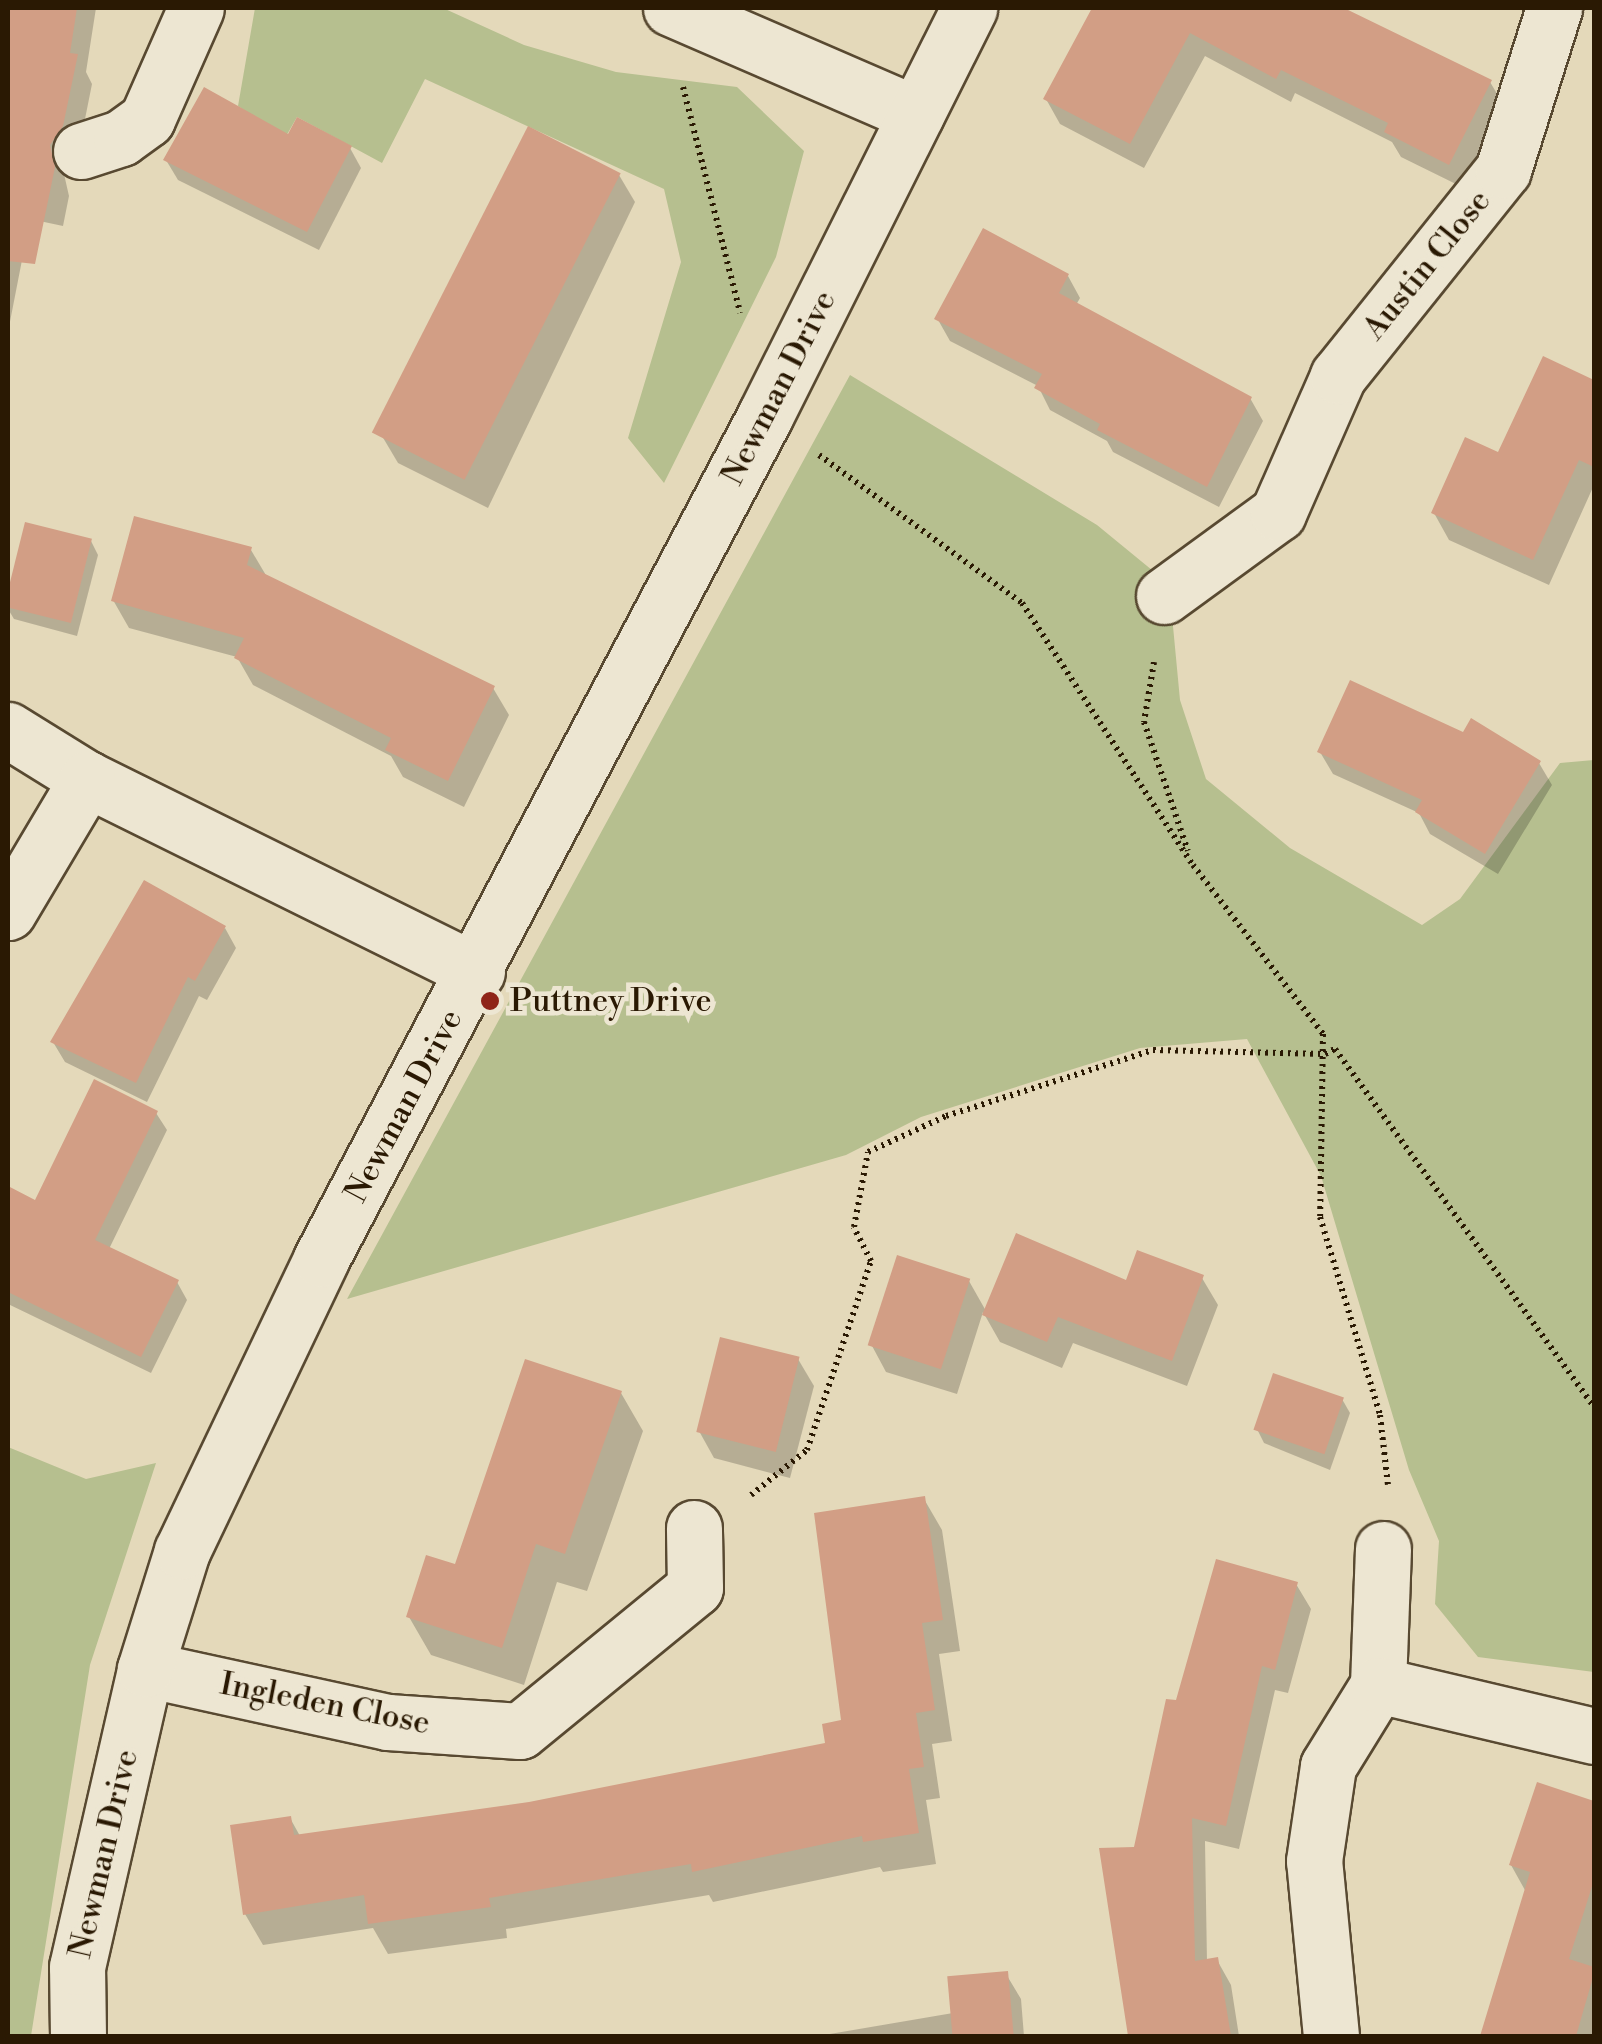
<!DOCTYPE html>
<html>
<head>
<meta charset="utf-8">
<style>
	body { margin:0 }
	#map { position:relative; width:1602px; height:2044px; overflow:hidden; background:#e4d9ba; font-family:"Libre Bodoni",serif }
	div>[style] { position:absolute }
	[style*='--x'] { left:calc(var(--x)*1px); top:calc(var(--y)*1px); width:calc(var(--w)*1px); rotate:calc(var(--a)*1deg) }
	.green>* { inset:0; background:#b6bf8f }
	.shadow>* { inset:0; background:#0003 }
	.building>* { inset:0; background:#d29e85; transform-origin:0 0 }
	.path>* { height:6px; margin-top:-3px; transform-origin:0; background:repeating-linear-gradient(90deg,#2a1903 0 2.5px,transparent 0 7.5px) }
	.roads { filter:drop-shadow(2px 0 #584931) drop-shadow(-2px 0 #584931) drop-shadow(0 2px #584931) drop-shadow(0 -2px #584931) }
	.minor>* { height:55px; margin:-27.5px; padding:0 27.5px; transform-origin:27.5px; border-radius:27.5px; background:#ede6d2 }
	.dots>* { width:28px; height:28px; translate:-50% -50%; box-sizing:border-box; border:5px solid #ede6d2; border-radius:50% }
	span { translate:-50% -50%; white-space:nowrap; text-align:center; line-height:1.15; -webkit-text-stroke:9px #ede6d2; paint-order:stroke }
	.street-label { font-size:32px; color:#2a1903 }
	.poi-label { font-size:32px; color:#2a1903 }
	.left { translate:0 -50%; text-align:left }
	.frame { position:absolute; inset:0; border:10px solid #2a1903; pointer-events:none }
</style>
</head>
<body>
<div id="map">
	<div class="green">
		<i style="clip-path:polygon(255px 8px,443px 8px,524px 45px,616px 72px,737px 87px,804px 151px,776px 257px,664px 483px,628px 438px,681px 262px,664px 189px,425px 79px,382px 163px,297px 117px,285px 138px,238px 106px)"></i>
		<i style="clip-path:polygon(850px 375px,1097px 525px,1169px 584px,1180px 700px,1206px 779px,1290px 848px,1422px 925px,1460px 899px,1560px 763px,1594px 760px,1594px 1672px,1478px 1657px,1435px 1604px,1439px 1541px,1409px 1470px,1321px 1176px,1247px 1039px,1140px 1048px,921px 1117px,846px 1155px,347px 1299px)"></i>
		<i style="clip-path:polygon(8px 1447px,86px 1479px,156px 1463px,90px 1665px,31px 2036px,8px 2036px)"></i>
	</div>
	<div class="shadow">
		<i style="clip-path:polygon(8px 8px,96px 8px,86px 72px,92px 84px,78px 154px,64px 174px,69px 196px,63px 226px,30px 219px,8px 332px)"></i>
		<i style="clip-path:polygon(1095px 8px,1339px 8px,1490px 82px,1505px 107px,1464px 188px,1401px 157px,1392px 142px,1295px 93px,1291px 102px,1205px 56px,1144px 168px,1060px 124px,1046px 99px)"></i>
		<i style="clip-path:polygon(289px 137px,350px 148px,361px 168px,319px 250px,178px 180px,166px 160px)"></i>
		<i style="clip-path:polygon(619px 175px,635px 202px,488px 508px,398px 463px,382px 436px)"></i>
		<i style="clip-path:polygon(1068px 276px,1080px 298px,1076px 305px,1250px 398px,1263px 421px,1219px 507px,1113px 452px,1107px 441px,1050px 410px,1038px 386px,950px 341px,937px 318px)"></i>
		<i style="clip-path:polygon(1545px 359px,1594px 383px,1594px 485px,1549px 585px,1449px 540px,1434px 513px,1500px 455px)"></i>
		<i style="clip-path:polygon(27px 525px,91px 541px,98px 555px,77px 636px,14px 619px,8px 609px)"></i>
		<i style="clip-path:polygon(251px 550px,267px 577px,493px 688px,509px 715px,464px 807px,403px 777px,391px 756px,253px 685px,237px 657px,129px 628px,113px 600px)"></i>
		<i style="clip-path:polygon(1464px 735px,1539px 763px,1552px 785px,1498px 874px,1430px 834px,1419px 813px,1333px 774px,1320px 752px)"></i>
		<i style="clip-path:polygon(225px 928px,236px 948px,207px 1000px,199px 996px,147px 1102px,65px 1062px,53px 1042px)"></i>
		<i style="clip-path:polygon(156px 1113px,167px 1130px,109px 1249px,177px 1282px,187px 1300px,151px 1373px,8px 1304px,8px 1189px,36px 1204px)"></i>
		<i style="clip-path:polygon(1202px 1278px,1218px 1305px,1187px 1386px,1073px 1343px,1062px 1368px,1000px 1342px,983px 1312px,957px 1394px,886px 1372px,871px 1344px,969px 1281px,986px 1311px,1127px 1283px)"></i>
		<i style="clip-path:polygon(798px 1359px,814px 1386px,790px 1478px,714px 1458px,699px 1431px)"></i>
		<i style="clip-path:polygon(621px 1393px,643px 1431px,587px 1591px,557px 1582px,524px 1685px,431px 1655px,409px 1617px)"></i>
		<i style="clip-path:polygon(1342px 1399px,1350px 1413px,1330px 1470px,1264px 1443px,1257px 1429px)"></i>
		<i style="clip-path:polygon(924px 1499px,942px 1530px,960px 1651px,939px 1654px,952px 1741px,932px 1744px,940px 1798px,926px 1800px,936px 1864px,883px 1872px,880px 1867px,713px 1902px,709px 1895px,506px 1929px,507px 1938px,388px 1954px,373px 1928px,263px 1945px,245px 1914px,290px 1818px,300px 1836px,529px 1804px,828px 1745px,843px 1722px)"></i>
		<i style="clip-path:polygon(1296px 1584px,1311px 1609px,1288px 1693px,1275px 1690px,1239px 1849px,1205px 1841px,1207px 1962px,1217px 1960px,1231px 1985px,1239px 2036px,1131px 2036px,1102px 1850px,1136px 1850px,1177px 1702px)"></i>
		<i style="clip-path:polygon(1538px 1785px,1594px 1804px,1594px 2036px,1482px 2036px,1526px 1892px,1511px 1865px)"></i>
		<i style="clip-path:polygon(1006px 1974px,1021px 1999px,1024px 2036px,818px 2036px,953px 2013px)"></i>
	</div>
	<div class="building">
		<i style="clip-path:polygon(8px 8px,77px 8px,70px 53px,78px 54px,63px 126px,50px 145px,55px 167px,35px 264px,8px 261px)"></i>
		<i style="clip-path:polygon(1092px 8px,1344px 8px,1492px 80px,1449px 165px,1384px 132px,1388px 123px,1281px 70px,1276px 79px,1190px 33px,1130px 144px,1043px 99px)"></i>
		<i style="clip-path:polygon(204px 87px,288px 134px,297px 117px,352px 146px,307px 232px,163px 160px)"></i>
		<i style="left:528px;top:126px;width:104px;height:344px;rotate:27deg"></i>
		<i style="clip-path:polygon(983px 228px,1069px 274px,1059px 293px,1252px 397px,1207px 487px,1097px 430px,1100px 424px,1034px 388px,1042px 374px,934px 319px)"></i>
		<i style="clip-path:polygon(1543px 356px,1594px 380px,1594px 467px,1579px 460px,1533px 560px,1431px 513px,1465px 437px,1498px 452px)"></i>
		<i style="clip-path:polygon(134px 516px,252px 547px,247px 565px,495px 686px,448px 781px,385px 750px,391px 738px,234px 658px,244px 638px,111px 601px)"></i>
		<i style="left:25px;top:522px;width:69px;height:87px;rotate:14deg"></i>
		<i style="clip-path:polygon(1350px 680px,1463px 732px,1471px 718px,1541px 761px,1485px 854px,1415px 812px,1422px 800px,1317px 752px)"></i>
		<i style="clip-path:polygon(144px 880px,226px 926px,195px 981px,188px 977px,136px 1083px,50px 1042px)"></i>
		<i style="clip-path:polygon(94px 1079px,158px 1111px,95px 1240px,179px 1280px,141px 1357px,8px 1292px,8px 1186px,35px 1200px)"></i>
		<i style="clip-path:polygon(1016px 1233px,1126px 1280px,1137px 1250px,1204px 1275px,1172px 1361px,1058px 1317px,1047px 1342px,982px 1315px)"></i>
		<i style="left:897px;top:1255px;width:77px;height:95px;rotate:18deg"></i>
		<i style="left:720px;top:1337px;width:82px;height:98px;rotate:14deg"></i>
		<i style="clip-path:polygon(525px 1359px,622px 1391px,565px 1554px,536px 1544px,502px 1648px,406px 1617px,426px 1555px,455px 1564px)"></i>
		<i style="left:1273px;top:1373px;width:75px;height:60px;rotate:19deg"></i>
		<i style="clip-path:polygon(925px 1496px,943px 1620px,922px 1623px,935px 1710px,916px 1713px,924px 1767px,909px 1769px,919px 1833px,863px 1842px,862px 1836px,692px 1872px,691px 1864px,489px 1898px,491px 1907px,368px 1924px,364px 1895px,243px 1915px,230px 1825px,291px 1816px,294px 1835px,529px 1802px,825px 1743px,822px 1724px,841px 1720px,814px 1513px)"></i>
		<i style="clip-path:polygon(1216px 1559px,1298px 1582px,1275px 1670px,1262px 1666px,1226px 1826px,1192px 1818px,1195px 1961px,1218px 1957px,1231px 2036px,1128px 2036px,1099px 1848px,1134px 1847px,1166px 1699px,1176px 1700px)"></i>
		<i style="clip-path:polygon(1537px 1782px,1594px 1801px,1594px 1880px,1569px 1959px,1594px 1967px,1594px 1974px,1576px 2036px,1480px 2036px,1530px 1872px,1509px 1865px)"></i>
		<i style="left:1008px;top:1971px;width:65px;height:61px;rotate:85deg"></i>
	</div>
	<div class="path">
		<i style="--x:683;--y:87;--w:233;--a:75.8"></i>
		<i style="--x:819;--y:455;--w:251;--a:36.1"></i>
		<i style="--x:1022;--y:603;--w:313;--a:56.9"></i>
		<i style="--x:1193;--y:865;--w:213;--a:52.4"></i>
		<i style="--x:1323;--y:1034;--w:183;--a:90.9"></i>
		<i style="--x:1320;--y:1217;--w:207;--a:73.1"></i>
		<i style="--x:1380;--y:1415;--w:70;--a:83.5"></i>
		<i style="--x:1154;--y:662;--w:61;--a:99.5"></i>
		<i style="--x:1144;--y:722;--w:136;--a:71.2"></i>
		<i style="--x:751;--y:1495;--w:72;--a:-38.8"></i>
		<i style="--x:807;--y:1450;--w:200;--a:-71.3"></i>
		<i style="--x:871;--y:1261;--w:38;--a:-117"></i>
		<i style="--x:854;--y:1227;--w:76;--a:-79.4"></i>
		<i style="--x:868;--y:1152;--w:86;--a:-24.8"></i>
		<i style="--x:946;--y:1116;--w:217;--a:-17.7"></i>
		<i style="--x:1153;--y:1050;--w:172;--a:1.3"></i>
		<i style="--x:1325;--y:1054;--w:11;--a:-27"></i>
		<i style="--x:1335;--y:1049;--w:442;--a:54.1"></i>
	</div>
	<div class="roads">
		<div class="minor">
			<i style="--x:671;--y:8;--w:267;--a:23.4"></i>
			<i style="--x:81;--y:151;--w:42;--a:-18"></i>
			<i style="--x:121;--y:138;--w:32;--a:-36"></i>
			<i style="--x:147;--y:119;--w:121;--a:-66.2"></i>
			<i style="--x:1164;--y:596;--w:141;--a:-36.1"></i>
			<i style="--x:1278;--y:513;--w:150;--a:-66.3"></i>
			<i style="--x:1338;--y:376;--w:264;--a:-51.3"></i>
			<i style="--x:1503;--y:170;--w:170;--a:-72.5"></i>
			<i style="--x:8;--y:730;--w:93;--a:31.8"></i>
			<i style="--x:87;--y:779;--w:435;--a:26.3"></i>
			<i style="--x:8;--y:912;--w:155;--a:-59.3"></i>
			<i style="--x:145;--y:1669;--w:249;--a:12.3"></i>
			<i style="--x:388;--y:1722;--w:132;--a:3.9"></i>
			<i style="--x:520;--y:1731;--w:226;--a:-39.3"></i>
			<i style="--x:695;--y:1588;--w:60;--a:-91"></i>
			<i style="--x:1378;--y:1685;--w:136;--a:-87.9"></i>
			<i style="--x:78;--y:2036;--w:69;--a:-90.8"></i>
			<i style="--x:77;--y:1967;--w:306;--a:-77.1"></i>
			<i style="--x:145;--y:1669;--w:124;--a:-72.6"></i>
			<i style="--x:182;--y:1551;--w:323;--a:-64.5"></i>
			<i style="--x:321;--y:1259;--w:953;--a:-62.22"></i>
			<i style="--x:765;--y:416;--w:456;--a:-63.4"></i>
			<i style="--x:1331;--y:2036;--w:176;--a:-95.5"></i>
			<i style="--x:1314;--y:1861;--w:96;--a:-81.6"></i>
			<i style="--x:1328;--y:1766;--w:95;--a:-58.3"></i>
			<i style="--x:1378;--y:1685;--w:222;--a:13.3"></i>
		</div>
	</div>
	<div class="dots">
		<i style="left:490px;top:1001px;background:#8f2418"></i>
	</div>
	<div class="street-label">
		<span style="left:1427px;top:265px;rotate:-51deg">Austin Close</span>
		<span style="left:779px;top:388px;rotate:-63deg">Newman Drive</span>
		<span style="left:404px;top:1106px;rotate:-62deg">Newman Drive</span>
		<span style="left:325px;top:1704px;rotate:11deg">Ingleden Close</span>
		<span style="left:104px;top:1854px;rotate:-77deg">Newman Drive</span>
	</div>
	<div class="poi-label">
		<span class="left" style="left:510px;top:1001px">Puttney Drive</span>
	</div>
	<div class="frame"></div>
</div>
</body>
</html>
